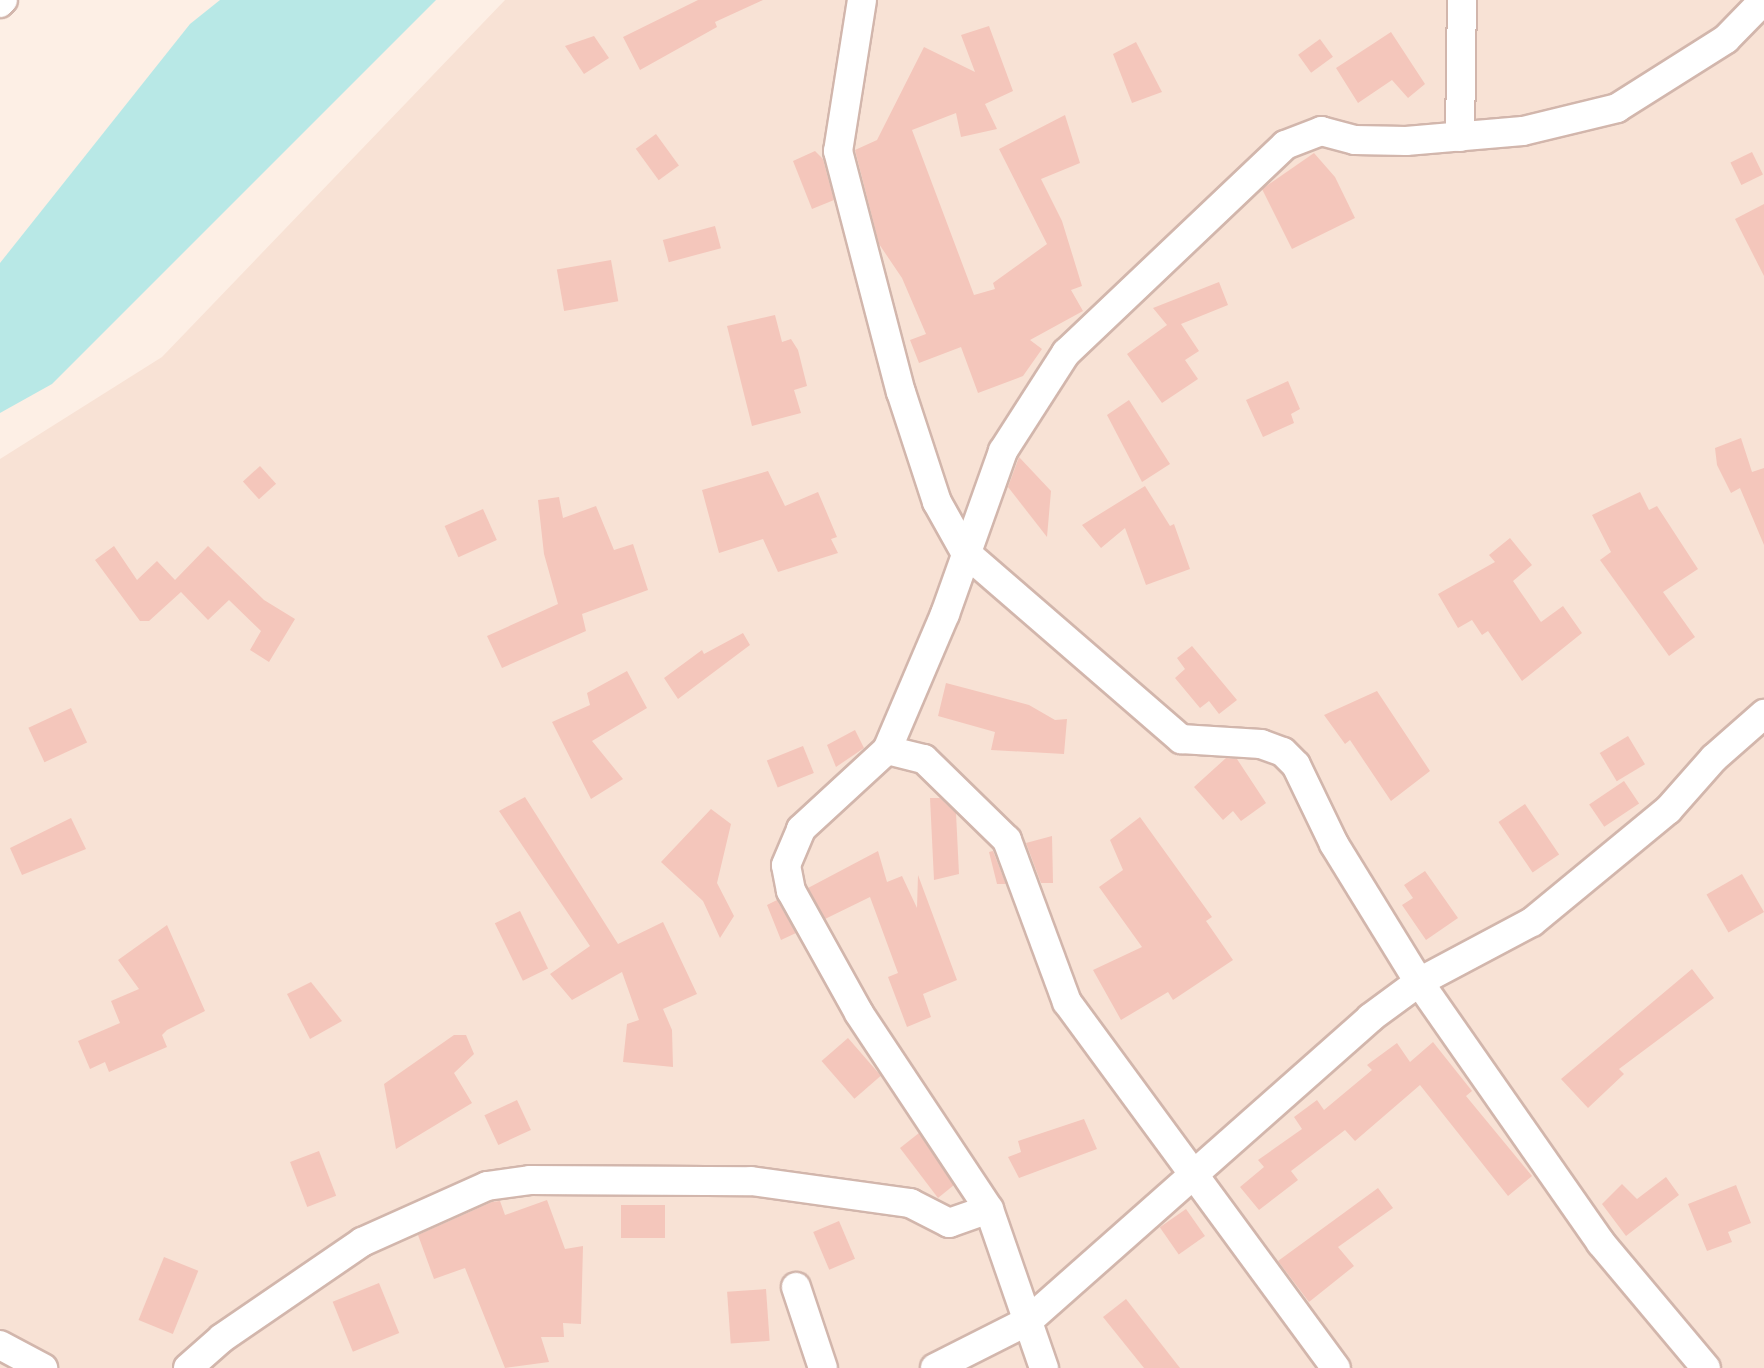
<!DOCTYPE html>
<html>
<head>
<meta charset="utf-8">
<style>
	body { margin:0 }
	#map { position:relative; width:1764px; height:1368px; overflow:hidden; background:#fdefe5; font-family:Jost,sans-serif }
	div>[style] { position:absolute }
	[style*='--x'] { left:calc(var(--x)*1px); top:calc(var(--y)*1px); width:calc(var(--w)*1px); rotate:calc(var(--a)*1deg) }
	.residential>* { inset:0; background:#f8e2d5 }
	.water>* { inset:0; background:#b8e8e6 }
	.building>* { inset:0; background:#f4c6bb; transform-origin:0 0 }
	.roads { filter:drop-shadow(2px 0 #d2b6ac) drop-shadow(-2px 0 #d2b6ac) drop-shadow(0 2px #d2b6ac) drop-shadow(0 -2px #d2b6ac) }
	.minor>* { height:28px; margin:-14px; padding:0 14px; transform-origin:14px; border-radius:14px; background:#fff }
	span { translate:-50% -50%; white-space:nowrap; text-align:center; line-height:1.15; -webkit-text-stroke:6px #fff4ec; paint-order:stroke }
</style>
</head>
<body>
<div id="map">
	<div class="residential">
		<i style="clip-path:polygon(505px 0,1764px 0,1764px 1368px,0 1368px,0 459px,162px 357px)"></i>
	</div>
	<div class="water">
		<i style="clip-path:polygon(220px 0,436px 0,52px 384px,0 413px,0 263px,190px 24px)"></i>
	</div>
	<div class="building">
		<i style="clip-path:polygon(698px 0,763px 0,715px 22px,717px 27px,640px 70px,623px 37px)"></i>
		<i style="clip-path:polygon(989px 26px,1013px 91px,985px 104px,997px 129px,961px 137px,956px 113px,912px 130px,974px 295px,995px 289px,993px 283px,1047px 244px,999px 149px,1065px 115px,1080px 163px,1041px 179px,1062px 221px,1082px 286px,1071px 290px,1083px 311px,1030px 340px,1042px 349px,1023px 376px,978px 393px,961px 347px,919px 363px,910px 340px,926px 334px,902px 278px,879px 244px,855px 150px,877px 140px,924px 47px,975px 72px,961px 35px)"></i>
		<i style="clip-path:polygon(1391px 32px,1425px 84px,1408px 98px,1392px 80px,1358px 103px,1336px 68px)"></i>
		<i style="clip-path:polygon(594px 36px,609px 58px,584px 74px,565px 46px)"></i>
		<i style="left:1320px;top:39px;width:22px;height:27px;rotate:54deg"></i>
		<i style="clip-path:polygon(1136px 42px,1162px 92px,1132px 103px,1113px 54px)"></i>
		<i style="left:656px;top:134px;width:39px;height:25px;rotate:54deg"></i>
		<i style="clip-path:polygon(815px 151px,823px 159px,834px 200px,812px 209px,793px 161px)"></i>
		<i style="left:1752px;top:152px;width:25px;height:24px;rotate:64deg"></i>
		<i style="clip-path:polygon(1314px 153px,1335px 177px,1355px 218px,1292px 249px,1262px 189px)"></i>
		<i style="clip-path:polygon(1764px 204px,1764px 276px,1735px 219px)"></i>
		<i style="left:715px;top:226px;width:23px;height:54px;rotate:75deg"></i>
		<i style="left:611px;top:260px;width:42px;height:55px;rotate:80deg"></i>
		<i style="clip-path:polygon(1219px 282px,1228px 305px,1181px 324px,1199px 351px,1185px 360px,1198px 379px,1162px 403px,1127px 354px,1167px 325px,1153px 308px)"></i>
		<i style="clip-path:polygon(775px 315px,782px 342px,791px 339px,798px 350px,807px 386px,794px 390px,801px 413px,752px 426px,727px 326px)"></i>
		<i style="clip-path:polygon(1288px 381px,1300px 409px,1291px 414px,1294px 423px,1263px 437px,1246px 400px)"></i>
		<i style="clip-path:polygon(1129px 400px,1170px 464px,1142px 482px,1107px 415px)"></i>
		<i style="clip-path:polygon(1741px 438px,1752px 472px,1764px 468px,1764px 545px,1740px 488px,1731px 493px,1717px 465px,1715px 448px)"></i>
		<i style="clip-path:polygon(1019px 457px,1051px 491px,1047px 537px,1008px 487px)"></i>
		<i style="left:260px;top:466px;width:24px;height:23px;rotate:48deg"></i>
		<i style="clip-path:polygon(768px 471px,785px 506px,818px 492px,837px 537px,831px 539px,838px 553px,778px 572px,763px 539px,719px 553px,702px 490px)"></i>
		<i style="clip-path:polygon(1145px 486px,1170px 526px,1174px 524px,1190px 569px,1146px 585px,1125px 528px,1101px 548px,1082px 525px)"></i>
		<i style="clip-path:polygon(1640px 492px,1649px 510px,1657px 506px,1698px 569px,1663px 592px,1695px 637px,1669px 656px,1600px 560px,1611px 552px,1592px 515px)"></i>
		<i style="clip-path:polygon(559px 497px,563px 518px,596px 506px,614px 550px,633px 544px,648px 590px,582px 614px,586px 631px,502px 668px,487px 636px,558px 604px,544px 554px,538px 500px)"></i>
		<i style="left:483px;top:509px;width:34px;height:42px;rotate:66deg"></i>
		<i style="clip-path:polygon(1510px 538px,1532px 565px,1513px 581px,1541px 622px,1563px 606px,1582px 633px,1522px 681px,1488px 631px,1482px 635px,1472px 620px,1458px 628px,1438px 594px,1495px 562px,1489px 555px)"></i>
		<i style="clip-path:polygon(114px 546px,137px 580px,157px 561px,175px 580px,208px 546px,264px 600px,295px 619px,269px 662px,250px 650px,261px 631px,229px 600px,208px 620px,181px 592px,149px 621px,140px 621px,95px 560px)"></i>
		<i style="clip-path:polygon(743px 633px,750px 645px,678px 699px,664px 678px,702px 650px,704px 654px)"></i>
		<i style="clip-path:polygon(1192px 646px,1237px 700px,1219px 714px,1209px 701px,1200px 708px,1175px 678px,1185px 669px,1177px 658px)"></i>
		<i style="clip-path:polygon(627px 671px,647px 708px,592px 741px,623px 779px,591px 799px,552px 722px,590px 705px,587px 693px)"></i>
		<i style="clip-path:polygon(946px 683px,1029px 705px,1055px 720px,1067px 719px,1064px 754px,991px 750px,995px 732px,938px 716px)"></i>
		<i style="clip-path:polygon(1377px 691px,1430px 771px,1391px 801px,1350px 740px,1345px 744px,1324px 715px)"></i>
		<i style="left:71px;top:708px;width:38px;height:47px;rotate:65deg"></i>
		<i style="clip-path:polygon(855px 730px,864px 748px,836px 767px,827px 745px)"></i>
		<i style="left:1628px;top:736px;width:33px;height:33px;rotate:59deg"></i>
		<i style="left:803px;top:746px;width:29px;height:39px;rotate:68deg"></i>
		<i style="clip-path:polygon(1226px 758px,1237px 759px,1266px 803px,1241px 821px,1233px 811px,1223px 820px,1194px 787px)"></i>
		<i style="left:1624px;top:781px;width:27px;height:42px;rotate:56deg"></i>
		<i style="clip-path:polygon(525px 797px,618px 944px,663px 922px,697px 994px,663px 1009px,672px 1030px,673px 1067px,623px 1062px,627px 1024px,639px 1020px,622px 972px,572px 1000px,550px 974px,590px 946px,499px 811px)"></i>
		<i style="clip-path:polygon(930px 798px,940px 798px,956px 813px,959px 874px,934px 880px)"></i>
		<i style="left:1525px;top:804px;width:61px;height:32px;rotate:56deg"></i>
		<i style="clip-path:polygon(711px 809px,731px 824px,717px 883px,734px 916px,720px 938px,703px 901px,661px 862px)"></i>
		<i style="clip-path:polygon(1140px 817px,1212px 917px,1206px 921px,1233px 960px,1173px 1000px,1168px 992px,1121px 1020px,1093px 970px,1142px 947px,1099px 887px,1123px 870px,1110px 840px)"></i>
		<i style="clip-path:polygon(71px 818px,86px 849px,22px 875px,10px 848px)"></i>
		<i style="clip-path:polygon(1052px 836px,1053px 883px,1041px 883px,1026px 843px)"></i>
		<i style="clip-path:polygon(878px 851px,887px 882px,902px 876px,917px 908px,918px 875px,957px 980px,923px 994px,931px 1017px,907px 1027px,888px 977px,898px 973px,870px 897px,825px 919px,808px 888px)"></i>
		<i style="clip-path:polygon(993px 851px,1006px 884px,997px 884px,989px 852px)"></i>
		<i style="clip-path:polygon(1425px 871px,1458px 918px,1426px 940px,1402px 905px,1413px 898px,1404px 885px)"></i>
		<i style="left:1742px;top:874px;width:44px;height:41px;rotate:60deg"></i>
		<i style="clip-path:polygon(777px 900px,796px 933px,781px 940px,767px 905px)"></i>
		<i style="left:520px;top:911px;width:64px;height:28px;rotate:64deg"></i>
		<i style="clip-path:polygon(167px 925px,205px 1011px,167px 1030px,162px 1035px,167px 1047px,109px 1072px,105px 1062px,90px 1069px,78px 1041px,120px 1023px,111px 1001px,139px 989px,118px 960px)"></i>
		<i style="clip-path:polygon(1692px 969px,1714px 998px,1619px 1069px,1624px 1074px,1588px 1108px,1561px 1079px)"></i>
		<i style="clip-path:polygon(311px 982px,342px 1021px,310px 1039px,287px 994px)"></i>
		<i style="clip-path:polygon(454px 1035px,466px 1035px,474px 1054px,454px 1073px,472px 1103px,396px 1149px,384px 1084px)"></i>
		<i style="left:848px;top:1038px;width:50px;height:35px;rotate:49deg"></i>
		<i style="clip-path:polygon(1433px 1042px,1472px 1091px,1466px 1096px,1532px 1176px,1508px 1196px,1420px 1085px,1355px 1141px,1345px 1130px,1291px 1171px,1298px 1180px,1259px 1210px,1240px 1187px,1264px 1167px,1258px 1160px,1302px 1129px,1294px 1117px,1317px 1100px,1324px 1110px,1372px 1070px,1367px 1065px,1397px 1043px,1410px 1062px)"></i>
		<i style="left:517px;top:1100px;width:33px;height:36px;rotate:65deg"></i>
		<i style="clip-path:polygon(1084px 1119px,1097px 1149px,1019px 1178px,1008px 1157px,1021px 1152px,1018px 1141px)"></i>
		<i style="clip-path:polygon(919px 1133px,954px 1185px,938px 1198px,900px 1148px)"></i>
		<i style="left:319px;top:1151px;width:48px;height:31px;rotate:69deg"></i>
		<i style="clip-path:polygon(1666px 1177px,1679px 1195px,1626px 1236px,1602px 1204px,1622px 1184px,1637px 1199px)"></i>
		<i style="clip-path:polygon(1736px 1185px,1751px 1223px,1728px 1232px,1732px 1242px,1707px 1251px,1688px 1204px)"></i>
		<i style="clip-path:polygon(1378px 1188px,1393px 1208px,1338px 1247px,1354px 1266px,1309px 1302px,1278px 1261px)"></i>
		<i style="clip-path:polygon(547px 1200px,565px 1249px,583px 1246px,581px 1324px,563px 1323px,564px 1337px,541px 1337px,549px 1362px,505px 1368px,465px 1268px,434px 1279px,418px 1235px,492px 1202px,500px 1201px,505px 1215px)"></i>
		<i style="left:621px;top:1205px;width:44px;height:33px"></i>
		<i style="left:1186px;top:1209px;width:33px;height:32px;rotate:55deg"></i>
		<i style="left:839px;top:1221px;width:41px;height:28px;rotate:67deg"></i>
		<i style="left:164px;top:1257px;width:37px;height:68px;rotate:22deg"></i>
		<i style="left:379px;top:1283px;width:54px;height:50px;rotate:68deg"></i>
		<i style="left:766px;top:1289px;width:52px;height:39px;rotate:86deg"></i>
		<i style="clip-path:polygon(1126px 1299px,1180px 1368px,1144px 1368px,1103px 1317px)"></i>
	</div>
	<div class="roads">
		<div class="minor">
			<i style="--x:862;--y:0;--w:153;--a:99"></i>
			<i style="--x:838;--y:151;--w:249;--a:75.4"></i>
			<i style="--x:901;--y:392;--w:116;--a:71.9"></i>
			<i style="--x:937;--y:502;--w:57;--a:60.8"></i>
			<i style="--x:965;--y:552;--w:286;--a:40.9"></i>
			<i style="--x:1181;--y:739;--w:80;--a:3.6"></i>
			<i style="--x:1261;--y:744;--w:23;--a:20"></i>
			<i style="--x:1283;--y:752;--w:18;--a:45"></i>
			<i style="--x:1296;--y:765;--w:88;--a:64.3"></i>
			<i style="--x:1334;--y:844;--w:162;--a:58.4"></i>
			<i style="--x:1419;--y:982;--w:318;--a:55.1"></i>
			<i style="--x:1601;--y:1243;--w:163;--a:50"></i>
			<i style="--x:0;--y:3;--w:4;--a:-45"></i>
			<i style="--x:1460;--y:137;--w:137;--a:-89.2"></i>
			<i style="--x:887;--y:750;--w:38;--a:14"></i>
			<i style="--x:924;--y:759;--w:116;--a:44.3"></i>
			<i style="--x:1007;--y:840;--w:173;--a:69.7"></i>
			<i style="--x:1067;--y:1002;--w:454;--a:53.7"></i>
			<i style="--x:796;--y:1287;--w:85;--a:71.6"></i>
			<i style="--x:0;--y:1345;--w:49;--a:28.1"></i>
			<i style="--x:188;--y:1368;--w:45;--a:-41.4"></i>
			<i style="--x:222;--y:1338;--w:170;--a:-34.4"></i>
			<i style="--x:362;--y:1242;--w:137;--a:-24.1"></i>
			<i style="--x:487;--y:1186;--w:43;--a:-7.9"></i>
			<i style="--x:530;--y:1180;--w:221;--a:0.3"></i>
			<i style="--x:751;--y:1181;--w:161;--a:7.9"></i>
			<i style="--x:910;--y:1203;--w:44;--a:27.1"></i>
			<i style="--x:949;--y:1223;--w:42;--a:-19.3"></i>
			<i style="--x:935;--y:1368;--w:104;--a:-26.8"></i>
			<i style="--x:1028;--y:1321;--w:457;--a:-41.5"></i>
			<i style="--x:1370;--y:1018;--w:61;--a:-36.3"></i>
			<i style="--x:1419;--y:982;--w:128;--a:-28"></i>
			<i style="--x:1532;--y:922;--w:176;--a:-39.5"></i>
			<i style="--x:1668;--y:810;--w:69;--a:-48.5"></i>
			<i style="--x:1714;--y:758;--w:67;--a:-41.3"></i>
			<i style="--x:1044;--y:1368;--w:168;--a:-109.1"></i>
			<i style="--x:989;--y:1209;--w:235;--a:-123.6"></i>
			<i style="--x:859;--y:1013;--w:140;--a:-119.1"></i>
			<i style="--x:791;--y:891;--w:26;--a:-101"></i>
			<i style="--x:786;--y:865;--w:39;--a:-67"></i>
			<i style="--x:801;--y:829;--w:117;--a:-42.6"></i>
			<i style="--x:887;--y:750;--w:148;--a:-66.9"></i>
			<i style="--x:945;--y:614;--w:173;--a:-70.4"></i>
			<i style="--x:1003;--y:451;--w:117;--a:-57.3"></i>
			<i style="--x:1066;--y:353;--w:302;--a:-43.5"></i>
			<i style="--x:1285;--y:145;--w:39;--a:-21"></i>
			<i style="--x:1321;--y:131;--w:35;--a:15"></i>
			<i style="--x:1355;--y:140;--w:51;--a:1.1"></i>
			<i style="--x:1406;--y:141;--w:117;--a:-4.9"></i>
			<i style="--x:1523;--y:131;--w:97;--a:-13.7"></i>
			<i style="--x:1617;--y:108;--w:129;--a:-32.3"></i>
			<i style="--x:1726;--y:39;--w:54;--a:-45.7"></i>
		</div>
	</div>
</div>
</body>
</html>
